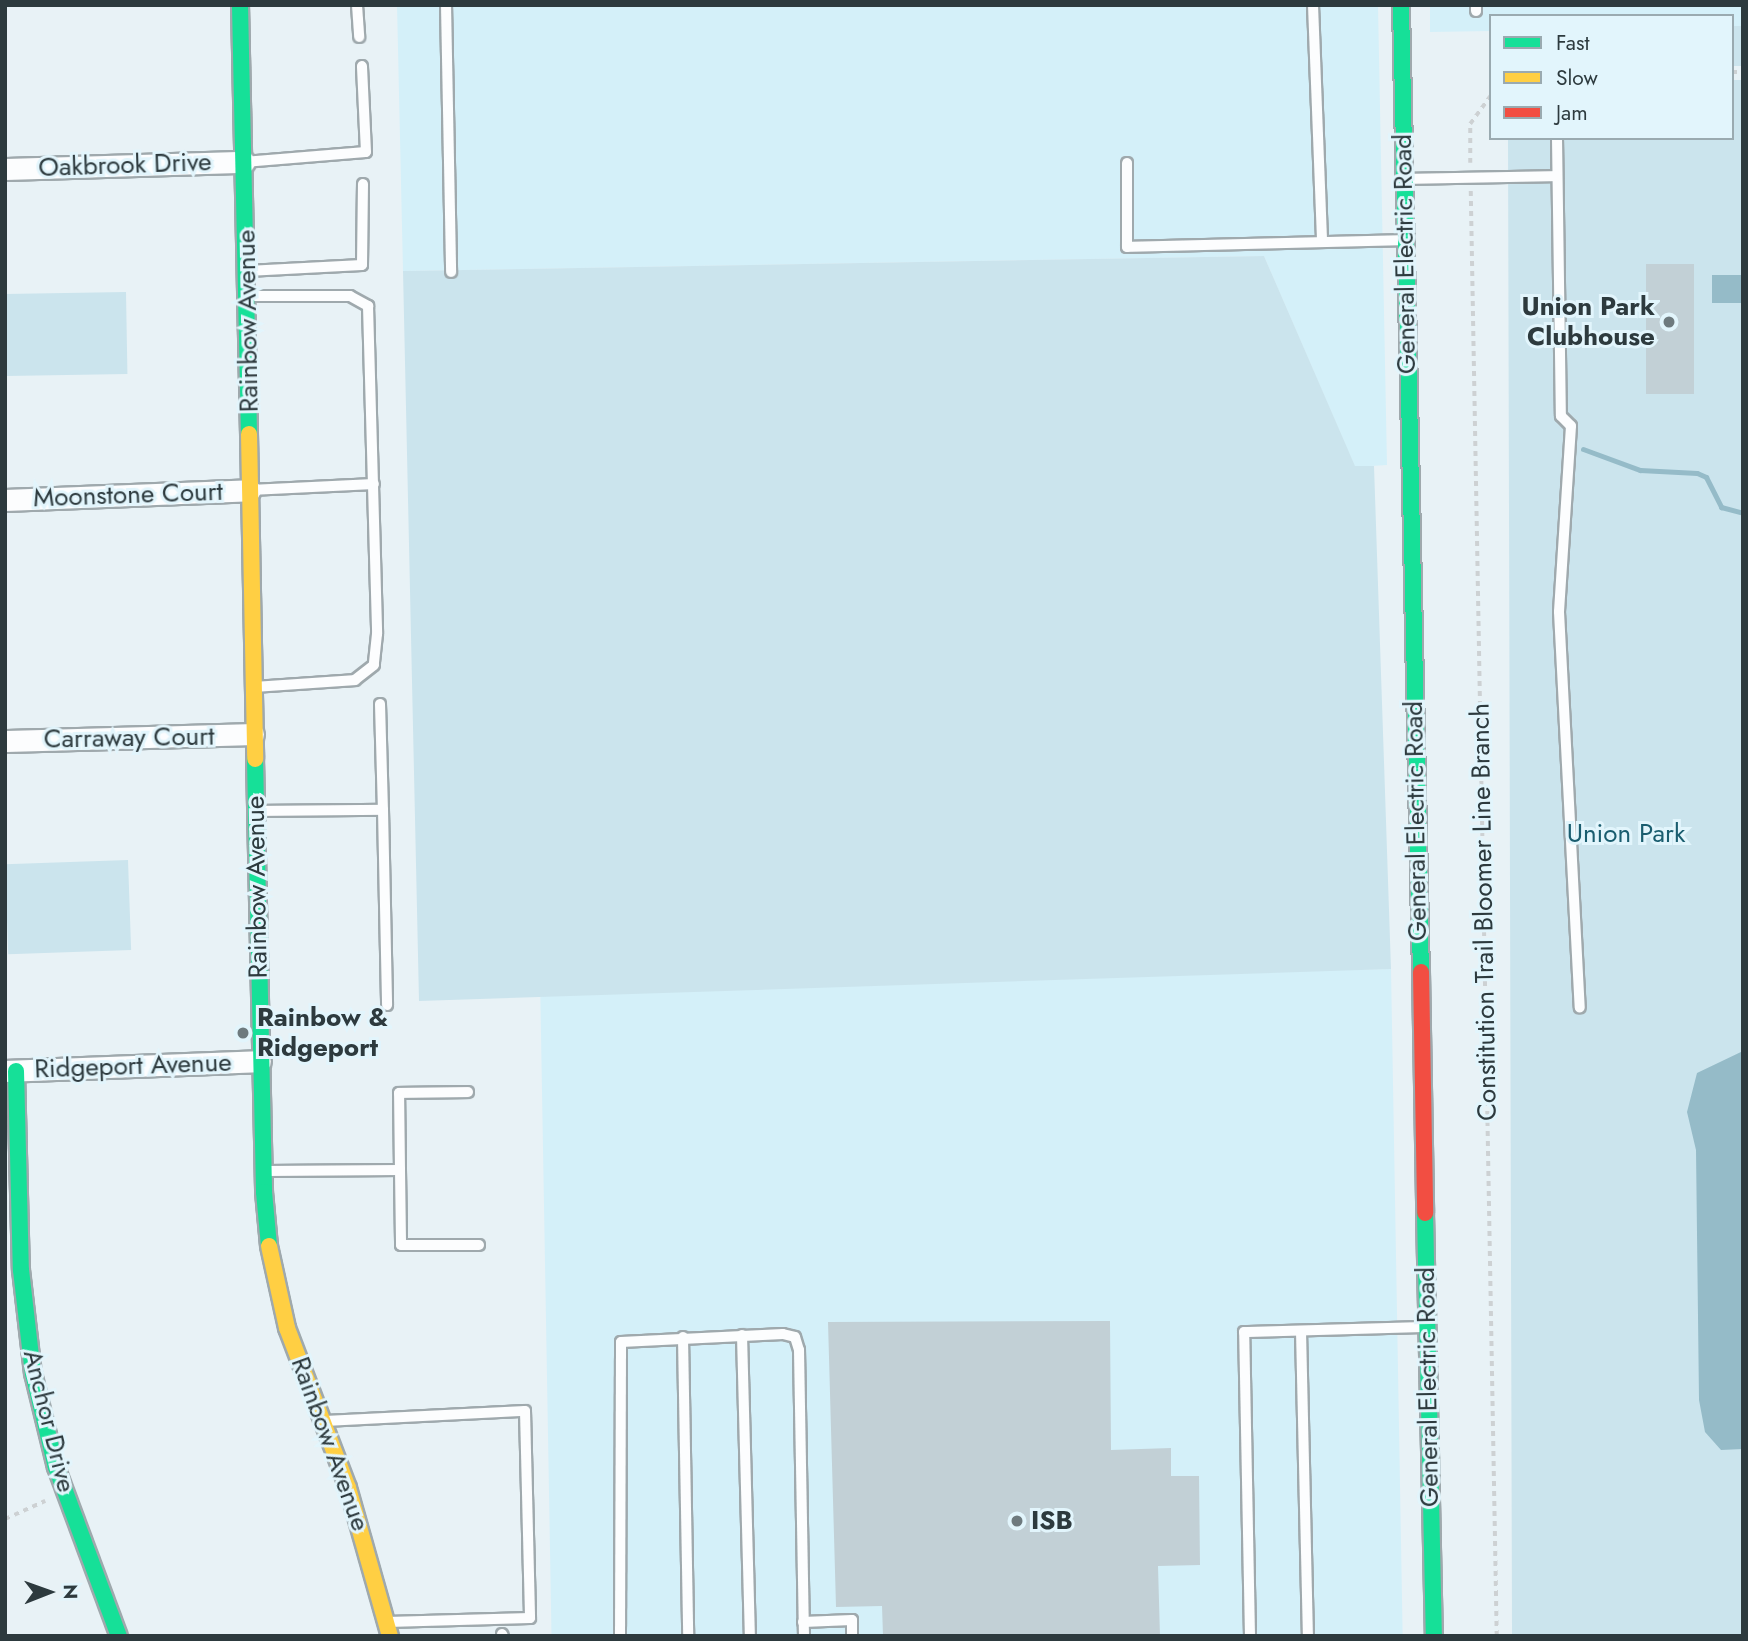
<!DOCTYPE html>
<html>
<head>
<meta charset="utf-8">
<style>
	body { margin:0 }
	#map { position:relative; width:1748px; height:1641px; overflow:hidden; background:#e8f2f6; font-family:Jost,sans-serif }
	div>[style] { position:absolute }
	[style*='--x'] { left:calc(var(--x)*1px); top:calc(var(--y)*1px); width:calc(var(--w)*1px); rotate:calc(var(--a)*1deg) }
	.built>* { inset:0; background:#d4f0f9; transform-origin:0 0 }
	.green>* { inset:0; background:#cbe4ed; transform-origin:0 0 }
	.water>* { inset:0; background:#95bbc8; transform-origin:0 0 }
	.stream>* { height:5px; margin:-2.5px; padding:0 2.5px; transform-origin:2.5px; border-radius:2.5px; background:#95bbc8 }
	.building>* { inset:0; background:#c2d0d6; transform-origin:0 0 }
	.path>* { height:3.5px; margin-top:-1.75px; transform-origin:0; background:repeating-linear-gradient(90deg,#cdd1d3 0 5px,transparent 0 10px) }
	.roads { filter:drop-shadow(2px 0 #9fa9ad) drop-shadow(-2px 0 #9fa9ad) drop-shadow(0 2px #9fa9ad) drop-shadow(0 -2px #9fa9ad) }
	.lane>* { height:10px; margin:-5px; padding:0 5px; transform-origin:5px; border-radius:5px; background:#fcfdfe }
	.street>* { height:21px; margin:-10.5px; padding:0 10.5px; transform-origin:10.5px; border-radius:10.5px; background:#fcfdfe }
	.fast>* { height:16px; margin:-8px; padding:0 8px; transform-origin:8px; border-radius:8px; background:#16e098 }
	.slow>* { height:16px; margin:-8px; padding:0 8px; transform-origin:8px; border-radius:8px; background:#ffcf43 }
	.jam>* { height:16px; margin:-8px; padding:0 8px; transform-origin:8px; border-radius:8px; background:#f24e42 }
	.dots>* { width:19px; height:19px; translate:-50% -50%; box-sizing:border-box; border:4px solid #e2f5fc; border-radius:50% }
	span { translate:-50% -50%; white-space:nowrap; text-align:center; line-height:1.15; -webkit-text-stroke:6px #e2f5fc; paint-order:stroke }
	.street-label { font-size:26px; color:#2d3a3e }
	.poi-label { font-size:26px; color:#2d3a3e; font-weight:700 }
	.right { translate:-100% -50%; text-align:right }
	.left { translate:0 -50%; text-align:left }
	.park-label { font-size:26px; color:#1a5d6f }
	.frame { position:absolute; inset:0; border:7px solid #2d3a3e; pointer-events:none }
	.legend { position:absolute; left:1489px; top:14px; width:245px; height:126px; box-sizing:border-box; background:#e2f5fc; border:2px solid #9aaab0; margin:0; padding:9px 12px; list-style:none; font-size:21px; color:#2d3a3e }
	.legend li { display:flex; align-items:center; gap:14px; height:35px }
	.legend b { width:35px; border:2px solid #9aaab0 }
	.north { position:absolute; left:14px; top:1557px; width:70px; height:70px; -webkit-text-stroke:5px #e2f5fc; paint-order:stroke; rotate:89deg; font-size:19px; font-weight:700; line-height:28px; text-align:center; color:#2d3a3e }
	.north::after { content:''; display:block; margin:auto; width:24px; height:32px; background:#2d3a3e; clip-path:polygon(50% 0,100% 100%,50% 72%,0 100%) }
</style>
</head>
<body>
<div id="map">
	<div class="built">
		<i style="clip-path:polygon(397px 5px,1378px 5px,1387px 465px,1355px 467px,1264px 256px,403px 271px)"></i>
		<i style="clip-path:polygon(1430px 5px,1743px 5px,1743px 26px,1732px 26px,1732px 16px,1491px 16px,1491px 31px,1430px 32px)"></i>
		<i style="left:1391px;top:969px;width:667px;height:851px;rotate:89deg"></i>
	</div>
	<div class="green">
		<i style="left:1732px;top:26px;width:11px;height:40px"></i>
		<i style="clip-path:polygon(1732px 80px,1743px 80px,1743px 1636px,1512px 1636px,1508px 138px,1732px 138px)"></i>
		<i style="clip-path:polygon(1264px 256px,1355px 466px,1374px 466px,1391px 969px,419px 1001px,403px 271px)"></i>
		<i style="left:126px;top:292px;width:82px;height:121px;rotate:89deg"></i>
		<i style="left:128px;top:860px;width:90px;height:123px;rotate:88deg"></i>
	</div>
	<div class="water">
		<i style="left:1712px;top:275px;width:31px;height:28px"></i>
		<i style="clip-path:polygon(1743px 1051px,1743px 1449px,1721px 1450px,1705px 1432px,1699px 1400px,1696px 1150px,1687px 1112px,1697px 1073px)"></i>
	</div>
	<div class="stream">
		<i style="--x:1583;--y:449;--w:61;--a:20.2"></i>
		<i style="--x:1640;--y:470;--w:57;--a:3"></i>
		<i style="--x:1697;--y:473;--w:10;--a:24"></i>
		<i style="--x:1706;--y:477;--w:34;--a:63"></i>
		<i style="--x:1721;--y:507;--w:23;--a:15"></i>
	</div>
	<div class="building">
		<i style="left:1694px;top:264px;width:130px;height:48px;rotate:90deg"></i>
		<i style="clip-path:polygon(1110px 1321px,1111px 1450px,1171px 1448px,1171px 1476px,1199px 1476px,1200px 1565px,1158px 1566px,1160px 1636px,883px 1636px,882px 1606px,836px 1607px,828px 1322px)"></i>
	</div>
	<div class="path">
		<i style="--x:1732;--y:72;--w:11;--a:0"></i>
		<i style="--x:1470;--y:163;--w:39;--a:-90"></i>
		<i style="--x:1470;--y:124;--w:36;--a:-54"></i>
		<i style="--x:1471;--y:191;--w:1445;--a:88.97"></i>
		<i style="--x:5;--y:1519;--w:44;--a:-24.2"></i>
	</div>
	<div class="roads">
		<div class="lane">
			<i style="--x:357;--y:5;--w:32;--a:86"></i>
			<i style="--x:446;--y:5;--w:267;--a:88.9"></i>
			<i style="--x:1313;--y:5;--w:236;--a:87.8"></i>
			<i style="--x:1476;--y:5;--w:6;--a:90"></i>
			<i style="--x:1557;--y:138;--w:278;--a:89.2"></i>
			<i style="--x:1561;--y:416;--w:14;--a:45"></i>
			<i style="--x:1571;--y:426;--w:186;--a:93.7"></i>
			<i style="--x:1559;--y:612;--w:396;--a:87"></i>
			<i style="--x:244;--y:162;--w:122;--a:-4.7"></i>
			<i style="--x:366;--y:152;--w:86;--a:-92.7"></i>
			<i style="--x:1127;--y:163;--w:84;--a:90"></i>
			<i style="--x:1127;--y:247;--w:277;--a:-1.4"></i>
			<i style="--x:1407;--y:179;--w:150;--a:-1.1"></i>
			<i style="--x:247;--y:271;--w:115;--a:-3"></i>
			<i style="--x:362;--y:265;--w:81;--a:-89.3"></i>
			<i style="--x:247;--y:296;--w:103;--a:0"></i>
			<i style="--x:350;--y:296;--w:21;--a:29"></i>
			<i style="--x:368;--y:306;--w:328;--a:88.4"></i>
			<i style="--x:377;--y:634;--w:31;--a:96"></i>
			<i style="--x:374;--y:665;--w:24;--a:142"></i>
			<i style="--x:355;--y:680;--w:100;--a:176"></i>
			<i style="--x:250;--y:490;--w:124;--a:-2.8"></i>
			<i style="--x:380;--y:704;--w:106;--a:88.4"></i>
			<i style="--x:258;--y:811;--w:125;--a:-0.5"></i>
			<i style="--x:383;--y:810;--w:195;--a:88.8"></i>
			<i style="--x:400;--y:1170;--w:77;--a:-90.7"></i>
			<i style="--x:399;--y:1093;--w:69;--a:-0.8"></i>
			<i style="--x:266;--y:1171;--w:134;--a:-0.4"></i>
			<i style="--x:400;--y:1170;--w:75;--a:89.2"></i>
			<i style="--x:401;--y:1245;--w:78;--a:0"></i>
			<i style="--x:1301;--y:1331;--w:305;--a:88.7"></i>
			<i style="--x:742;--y:1335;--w:301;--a:88.5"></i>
			<i style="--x:683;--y:1337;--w:299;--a:89"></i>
			<i style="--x:325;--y:1421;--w:200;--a:-2.9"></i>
			<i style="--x:525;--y:1411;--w:207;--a:88.6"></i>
			<i style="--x:530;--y:1618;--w:143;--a:178.4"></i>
			<i style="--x:803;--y:1622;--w:49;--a:-2.3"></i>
			<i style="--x:852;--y:1620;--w:16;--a:90"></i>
			<i style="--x:502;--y:1634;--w:2;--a:63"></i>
			<i style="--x:620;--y:1636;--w:294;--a:-89.8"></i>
			<i style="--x:621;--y:1342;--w:162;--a:-2.8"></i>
			<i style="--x:783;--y:1334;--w:12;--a:14"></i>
			<i style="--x:795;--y:1337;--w:14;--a:73"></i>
			<i style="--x:799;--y:1350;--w:286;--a:89"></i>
			<i style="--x:1250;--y:1636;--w:304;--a:-91.1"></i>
			<i style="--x:1244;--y:1332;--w:183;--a:-1.6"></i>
		</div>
		<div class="street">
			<i style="--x:5;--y:169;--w:239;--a:-1.7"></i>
			<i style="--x:5;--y:500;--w:245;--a:-2.3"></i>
			<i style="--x:5;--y:741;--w:248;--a:-1.6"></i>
			<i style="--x:5;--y:1071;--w:255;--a:-2.2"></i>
		</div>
		<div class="fast">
			<i style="--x:240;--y:5;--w:429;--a:88.8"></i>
			<i style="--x:1401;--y:5;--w:967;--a:88.82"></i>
			<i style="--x:255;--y:759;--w:433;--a:88.8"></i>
			<i style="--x:264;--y:1192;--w:54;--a:84.7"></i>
			<i style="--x:16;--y:1071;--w:199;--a:88.6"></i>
			<i style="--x:21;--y:1270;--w:104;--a:83.4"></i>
			<i style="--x:33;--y:1373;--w:97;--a:76.3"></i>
			<i style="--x:56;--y:1467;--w:180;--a:69.6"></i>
			<i style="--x:1425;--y:1213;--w:423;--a:88.8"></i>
		</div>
		<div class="slow">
			<i style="--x:249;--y:434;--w:325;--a:88.9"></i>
			<i style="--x:269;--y:1246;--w:84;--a:77.6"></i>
			<i style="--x:287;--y:1328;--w:171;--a:69.1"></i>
			<i style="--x:348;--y:1488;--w:154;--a:74.2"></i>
		</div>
		<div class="jam">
			<i style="--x:1421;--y:972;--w:241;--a:89"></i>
		</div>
	</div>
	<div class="dots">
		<i style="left:1669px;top:322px;background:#6e7a7e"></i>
		<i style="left:243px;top:1033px;background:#6e7a7e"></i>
		<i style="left:1017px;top:1521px;background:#6e7a7e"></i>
	</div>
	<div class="street-label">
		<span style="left:125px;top:165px;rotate:-2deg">Oakbrook Drive</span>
		<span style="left:1405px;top:254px;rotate:-91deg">General Electric Road</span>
		<span style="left:248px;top:321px;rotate:-91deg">Rainbow Avenue</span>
		<span style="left:128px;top:495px;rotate:-2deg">Moonstone Court</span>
		<span style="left:129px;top:738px;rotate:-1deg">Carraway Court</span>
		<span style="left:1416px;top:821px;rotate:-91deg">General Electric Road</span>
		<span style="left:257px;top:887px;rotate:-91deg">Rainbow Avenue</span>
		<span style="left:1484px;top:912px;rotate:-91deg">Constitution Trail Bloomer Line Branch</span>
		<span style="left:133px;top:1066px;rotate:-2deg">Ridgeport Avenue</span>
		<span style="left:1428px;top:1387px;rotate:-91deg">General Electric Road</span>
		<span style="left:49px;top:1421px;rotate:76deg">Anchor Drive</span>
		<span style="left:330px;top:1444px;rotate:70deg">Rainbow Avenue</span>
	</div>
	<div class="poi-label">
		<span class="right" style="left:1655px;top:322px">Union Park<br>Clubhouse</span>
		<span class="left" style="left:257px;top:1033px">Rainbow &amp;<br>Ridgeport</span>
		<span class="left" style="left:1031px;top:1521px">ISB</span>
	</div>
	<div class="park-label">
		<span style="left:1626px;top:834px">Union Park</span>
	</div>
	<div class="frame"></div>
	<ul class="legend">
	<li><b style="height:9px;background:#16e098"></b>Fast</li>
	<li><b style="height:9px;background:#ffcf43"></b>Slow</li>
	<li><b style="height:9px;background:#f24e42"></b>Jam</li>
	</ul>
	<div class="north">N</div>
</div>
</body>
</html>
